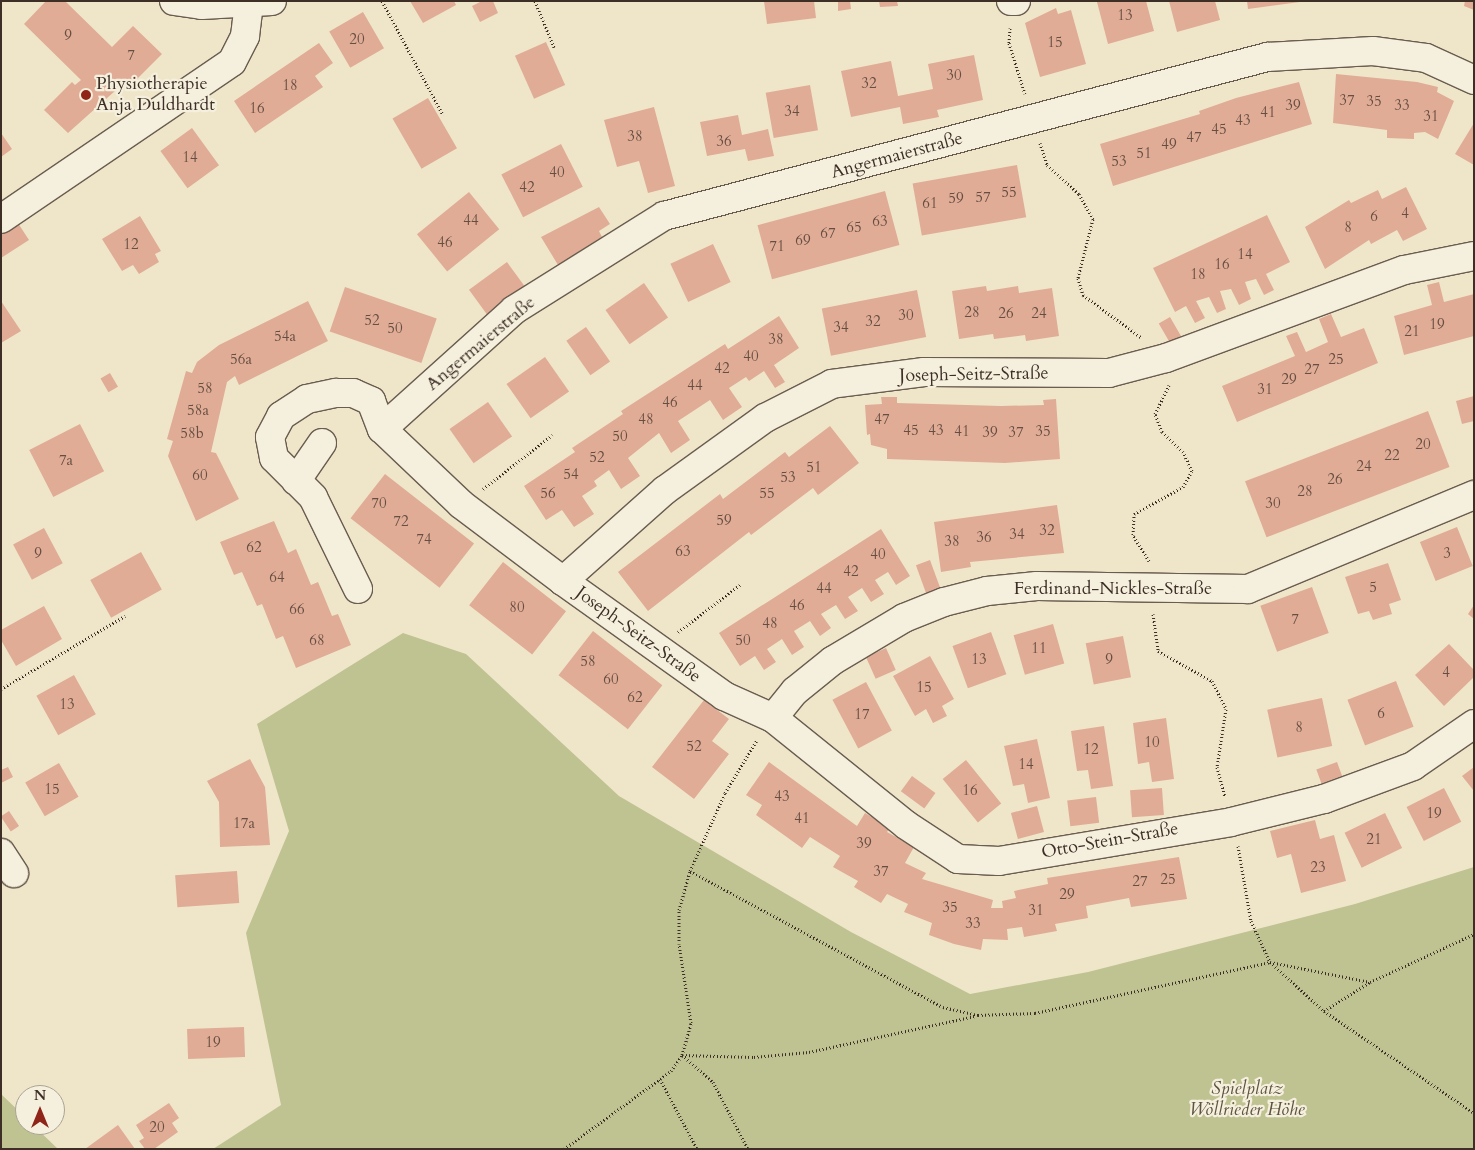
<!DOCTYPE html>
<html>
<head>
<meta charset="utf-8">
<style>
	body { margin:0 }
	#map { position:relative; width:1475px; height:1150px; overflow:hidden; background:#efe6ca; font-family:Cardo,serif }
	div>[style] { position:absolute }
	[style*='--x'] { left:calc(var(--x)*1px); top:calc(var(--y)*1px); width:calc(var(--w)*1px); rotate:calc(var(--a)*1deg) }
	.green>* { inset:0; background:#bfc392 }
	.building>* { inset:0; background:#e0ac96; transform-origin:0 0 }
	.path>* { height:3px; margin-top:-1.5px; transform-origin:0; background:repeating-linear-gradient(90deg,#3d2e26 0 1px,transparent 0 3.5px) }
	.roads { filter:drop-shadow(1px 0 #6a5c4f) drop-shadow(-1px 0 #6a5c4f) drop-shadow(0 1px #6a5c4f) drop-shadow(0 -1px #6a5c4f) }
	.minor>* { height:28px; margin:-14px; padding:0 14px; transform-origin:14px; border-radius:14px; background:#f5efdd }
	.dots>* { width:14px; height:14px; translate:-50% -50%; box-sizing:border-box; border:2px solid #f5efdd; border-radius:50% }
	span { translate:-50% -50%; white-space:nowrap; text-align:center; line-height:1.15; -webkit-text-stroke:4.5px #f5efdd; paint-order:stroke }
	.number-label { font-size:15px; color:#664e42 }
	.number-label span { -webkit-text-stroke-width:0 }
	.poi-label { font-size:18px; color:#3d2e26 }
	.left { translate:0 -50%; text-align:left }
	.street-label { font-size:18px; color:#3d2e26 }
	.park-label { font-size:18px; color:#5e5341; font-style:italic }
	.frame { position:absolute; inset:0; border:2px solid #3d2e26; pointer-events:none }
	.north { position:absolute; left:15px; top:1085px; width:50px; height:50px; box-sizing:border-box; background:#f5efdd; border:1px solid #aba294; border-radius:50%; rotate:0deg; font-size:14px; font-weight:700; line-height:20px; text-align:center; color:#3d2e26 }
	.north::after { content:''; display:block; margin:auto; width:18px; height:22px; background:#8f2418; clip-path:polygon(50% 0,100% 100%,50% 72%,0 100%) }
</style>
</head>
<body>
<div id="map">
	<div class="green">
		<i style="clip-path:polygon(403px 633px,466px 654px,619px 796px,851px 932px,970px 994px,1088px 972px,1355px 904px,1474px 867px,1474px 1149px,213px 1149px,281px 1105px,246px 933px,289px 831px,257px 724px)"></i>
		<i style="clip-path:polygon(1px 1094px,25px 1117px,25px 1125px,33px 1125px,58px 1149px,1px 1149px)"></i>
	</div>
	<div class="building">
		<i style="clip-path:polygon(46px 1px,65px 1px,112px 47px,133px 26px,162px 54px,130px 86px,125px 82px,68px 133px,44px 110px,72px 82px,75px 85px,81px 80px,24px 24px)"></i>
		<i style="clip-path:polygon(410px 1px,454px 1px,456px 5px,423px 23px)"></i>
		<i style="clip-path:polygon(482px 1px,493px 1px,498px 13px,480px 22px,472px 6px)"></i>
		<i style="clip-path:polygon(764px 1px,814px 1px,816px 18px,767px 24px)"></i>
		<i style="clip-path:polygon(838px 1px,850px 1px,851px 9px,838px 11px)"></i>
		<i style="clip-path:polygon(879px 1px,897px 1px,898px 6px,880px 7px)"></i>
		<i style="clip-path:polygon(1146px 1px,1154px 31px,1108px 44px,1097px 2px)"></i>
		<i style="clip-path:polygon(1169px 1px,1215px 1px,1220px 20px,1177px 32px)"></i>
		<i style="clip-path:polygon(1247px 1px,1300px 1px,1300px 2px,1248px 9px)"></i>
		<i style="clip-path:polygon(1465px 1px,1474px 1px,1474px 10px,1464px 6px)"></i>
		<i style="clip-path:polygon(1056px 8px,1058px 14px,1071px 10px,1086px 64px,1040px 77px,1025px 23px)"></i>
		<i style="left:363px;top:12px;width:42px;height:39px;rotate:60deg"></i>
		<i style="left:546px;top:42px;width:47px;height:34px;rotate:66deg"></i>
		<i style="clip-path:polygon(319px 43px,333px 63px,315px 76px,323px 87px,255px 133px,234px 101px)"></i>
		<i style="clip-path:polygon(974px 55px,983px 100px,937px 110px,939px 117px,903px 124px,900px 107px,851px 117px,841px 71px,891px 61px,898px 96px,933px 89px,928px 64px)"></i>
		<i style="clip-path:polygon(1336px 74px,1417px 82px,1438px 87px,1437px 92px,1454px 101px,1438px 139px,1425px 132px,1414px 133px,1414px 139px,1387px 138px,1387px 130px,1333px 123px)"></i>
		<i style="clip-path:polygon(1299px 82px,1312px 124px,1113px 186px,1100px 144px,1200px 114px,1199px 111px,1236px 98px)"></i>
		<i style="left:810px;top:85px;width:46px;height:45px;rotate:80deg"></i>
		<i style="left:428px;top:98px;width:58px;height:41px;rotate:60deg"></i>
		<i style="clip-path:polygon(654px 107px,675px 186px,648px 193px,639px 161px,617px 167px,604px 120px)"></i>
		<i style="clip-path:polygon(738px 115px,742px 135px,768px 129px,774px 156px,748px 161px,745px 149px,707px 156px,700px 122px)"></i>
		<i style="clip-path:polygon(1474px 123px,1474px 165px,1455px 154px)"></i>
		<i style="left:192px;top:128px;width:46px;height:39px;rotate:54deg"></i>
		<i style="clip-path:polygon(1px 133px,12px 149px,1px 157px)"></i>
		<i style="left:561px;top:144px;width:48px;height:67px;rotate:63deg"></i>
		<i style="left:1017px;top:165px;width:53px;height:106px;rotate:80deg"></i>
		<i style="clip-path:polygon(1406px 187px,1427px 229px,1403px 241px,1397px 230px,1371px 244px,1369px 240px,1325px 269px,1305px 227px,1349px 200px,1351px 203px,1378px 190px,1382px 199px)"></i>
		<i style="left:885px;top:191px;width:56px;height:132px;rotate:75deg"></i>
		<i style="left:469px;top:192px;width:48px;height:67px;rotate:51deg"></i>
		<i style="clip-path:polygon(599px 207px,610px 224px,599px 231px,602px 237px,558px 265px,541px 237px)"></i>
		<i style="clip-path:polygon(1267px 215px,1290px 262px,1266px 274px,1274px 290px,1264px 295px,1256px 279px,1245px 282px,1251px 299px,1239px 305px,1231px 289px,1220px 291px,1226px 309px,1217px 313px,1209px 297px,1196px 301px,1205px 318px,1195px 323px,1186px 306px,1175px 312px,1153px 268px)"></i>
		<i style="clip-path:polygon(140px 216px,161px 251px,155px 254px,159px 262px,139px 274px,133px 265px,122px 271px,102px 239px)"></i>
		<i style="clip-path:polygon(16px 220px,29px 240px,1px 258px,1px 230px)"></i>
		<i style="left:713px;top:244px;width:42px;height:47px;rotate:65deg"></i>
		<i style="left:507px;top:262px;width:31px;height:47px;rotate:54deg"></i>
		<i style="clip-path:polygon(1439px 282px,1444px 302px,1474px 294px,1474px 336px,1404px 355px,1394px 316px,1432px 305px,1427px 285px)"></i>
		<i style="left:644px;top:283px;width:42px;height:47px;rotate:55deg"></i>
		<i style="clip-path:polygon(986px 286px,987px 291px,1018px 286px,1019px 293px,1052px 288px,1059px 336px,1026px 341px,1025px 335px,994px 339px,993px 334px,959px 339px,952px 291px)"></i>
		<i style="left:345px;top:287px;width:97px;height:47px;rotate:19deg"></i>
		<i style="left:917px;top:290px;width:48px;height:97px;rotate:79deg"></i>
		<i style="clip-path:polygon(1px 301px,21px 331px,1px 343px)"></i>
		<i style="clip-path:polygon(308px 301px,328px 341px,239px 385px,235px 376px,227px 382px,211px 452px,216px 453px,239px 499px,196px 521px,168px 456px,173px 441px,167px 439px,186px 371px,192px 373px,197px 362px,219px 345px)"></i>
		<i style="clip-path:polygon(1331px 314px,1341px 337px,1364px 328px,1378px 363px,1237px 422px,1222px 386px,1295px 356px,1286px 336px,1297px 332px,1306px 352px,1328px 342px,1319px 319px)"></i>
		<i style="clip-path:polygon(779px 316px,799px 348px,774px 365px,785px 382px,775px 388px,764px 371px,749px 381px,746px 377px,729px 388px,742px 407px,723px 420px,710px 400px,678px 421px,690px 440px,671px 453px,659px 433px,628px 458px,640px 476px,621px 489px,609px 470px,594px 481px,597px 486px,582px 496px,594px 514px,574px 527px,562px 510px,546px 520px,524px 486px,575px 452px,572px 448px,623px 414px,621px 411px,725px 344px,728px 349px)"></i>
		<i style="left:1170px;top:317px;width:22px;height:13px;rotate:60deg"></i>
		<i style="left:586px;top:327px;width:42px;height:24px;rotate:55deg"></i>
		<i style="left:545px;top:357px;width:42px;height:47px;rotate:55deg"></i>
		<i style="left:110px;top:373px;width:16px;height:11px;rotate:60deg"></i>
		<i style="clip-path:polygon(1474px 396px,1474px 421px,1462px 424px,1456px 401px)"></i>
		<i style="clip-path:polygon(881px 397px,897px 397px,897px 403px,1001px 406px,1044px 405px,1043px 400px,1056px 399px,1060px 459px,1005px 463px,887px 459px,887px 449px,871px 445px,870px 434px,867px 435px,865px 405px,882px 404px)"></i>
		<i style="left:488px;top:402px;width:42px;height:47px;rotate:55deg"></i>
		<i style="left:1428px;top:411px;width:60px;height:196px;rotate:69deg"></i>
		<i style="left:80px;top:424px;width:53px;height:57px;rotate:63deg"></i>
		<i style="clip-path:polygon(830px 426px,859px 463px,818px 495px,813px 488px,751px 535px,749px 532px,648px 611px,618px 572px,720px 494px,723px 499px,785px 452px,789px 457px)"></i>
		<i style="left:385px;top:474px;width:113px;height:56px;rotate:38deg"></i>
		<i style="clip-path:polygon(1057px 505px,1064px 553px,970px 562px,971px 567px,941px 572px,934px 522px)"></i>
		<i style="clip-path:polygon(274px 521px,288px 553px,296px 549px,311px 585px,318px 582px,332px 616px,338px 614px,351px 645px,296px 668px,283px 636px,276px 639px,262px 604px,257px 606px,242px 572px,234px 575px,220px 542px)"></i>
		<i style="left:1457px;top:527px;width:42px;height:40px;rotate:68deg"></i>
		<i style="left:44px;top:528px;width:40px;height:35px;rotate:62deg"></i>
		<i style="clip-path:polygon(881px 529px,910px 576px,896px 585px,888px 572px,875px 580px,884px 594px,871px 602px,862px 588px,848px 597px,858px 611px,845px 619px,836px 605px,821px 614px,831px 628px,820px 636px,810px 621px,794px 631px,804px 647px,792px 655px,782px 639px,767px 649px,776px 662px,764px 670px,755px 656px,740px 666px,719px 633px)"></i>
		<i style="left:141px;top:552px;width:43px;height:58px;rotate:61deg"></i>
		<i style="left:930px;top:560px;width:32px;height:15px;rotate:70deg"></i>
		<i style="left:503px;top:562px;width:80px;height:55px;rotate:38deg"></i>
		<i style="clip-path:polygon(1388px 563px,1401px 600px,1389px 604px,1392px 614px,1373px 620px,1369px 611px,1358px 614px,1345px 577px)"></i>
		<i style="left:1312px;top:587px;width:49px;height:55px;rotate:70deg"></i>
		<i style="clip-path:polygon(1474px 605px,1474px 619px,1468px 614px)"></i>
		<i style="clip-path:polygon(44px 606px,62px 639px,16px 666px,1px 640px,1px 630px)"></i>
		<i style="left:1053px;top:624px;width:41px;height:41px;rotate:74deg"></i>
		<i style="left:593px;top:631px;width:88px;height:56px;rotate:38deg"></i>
		<i style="left:991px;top:632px;width:45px;height:41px;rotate:70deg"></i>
		<i style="left:1123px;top:636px;width:42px;height:38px;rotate:79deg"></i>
		<i style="clip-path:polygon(1449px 644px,1474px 670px,1474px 677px,1444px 706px,1415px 675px)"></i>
		<i style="left:886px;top:648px;width:24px;height:22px;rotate:66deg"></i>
		<i style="clip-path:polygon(930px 656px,954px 699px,942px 706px,947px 716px,933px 723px,926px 709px,915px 716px,893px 676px)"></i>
		<i style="left:74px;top:675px;width:45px;height:43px;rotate:61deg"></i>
		<i style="left:1396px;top:681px;width:49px;height:52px;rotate:69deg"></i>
		<i style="left:866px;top:682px;width:55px;height:38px;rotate:62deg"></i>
		<i style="left:1322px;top:698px;width:49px;height:56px;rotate:78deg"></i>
		<i style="clip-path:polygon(704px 700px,729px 719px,712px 741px,729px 754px,694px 799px,652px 767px)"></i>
		<i style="clip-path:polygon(1166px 718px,1174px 779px,1152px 782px,1149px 762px,1138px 764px,1133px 723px)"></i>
		<i style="clip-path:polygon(1104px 726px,1113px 786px,1091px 789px,1088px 770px,1077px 771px,1071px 731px)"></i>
		<i style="clip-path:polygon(1037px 739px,1050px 798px,1028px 803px,1024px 784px,1013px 786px,1004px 746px)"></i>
		<i style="clip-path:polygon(250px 759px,265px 787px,270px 845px,220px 847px,219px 802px,207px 781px)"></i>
		<i style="left:966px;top:760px;width:56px;height:30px;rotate:51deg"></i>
		<i style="clip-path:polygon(769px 762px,857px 826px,865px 813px,890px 828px,887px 832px,914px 847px,905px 863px,926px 873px,922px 879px,993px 900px,991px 908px,1003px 908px,1002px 901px,1016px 898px,1014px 891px,1048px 884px,1047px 878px,1179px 857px,1187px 899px,1131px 907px,1129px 898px,1086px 906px,1088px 918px,1055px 924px,1057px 931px,1024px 937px,1022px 927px,1007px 929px,1008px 940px,983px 939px,981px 950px,954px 944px,929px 935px,932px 923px,904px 912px,908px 904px,887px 894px,881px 903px,854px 887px,858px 881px,833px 867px,840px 856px,810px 837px,802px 848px,756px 815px,762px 805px,746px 795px)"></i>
		<i style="left:1337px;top:762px;width:15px;height:22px;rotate:70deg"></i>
		<i style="left:59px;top:763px;width:39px;height:39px;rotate:60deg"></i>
		<i style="clip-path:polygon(8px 767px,13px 777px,1px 783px,1px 770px)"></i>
		<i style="clip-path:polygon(1474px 767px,1474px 791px,1462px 776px)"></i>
		<i style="left:912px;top:776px;width:29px;height:19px;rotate:36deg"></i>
		<i style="left:1162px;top:788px;width:27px;height:32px;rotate:86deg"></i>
		<i style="left:1444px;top:788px;width:38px;height:42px;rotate:63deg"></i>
		<i style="left:1096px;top:797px;width:26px;height:29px;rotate:83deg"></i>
		<i style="left:1037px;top:806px;width:27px;height:27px;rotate:75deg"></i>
		<i style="left:9px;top:811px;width:18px;height:10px;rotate:56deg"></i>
		<i style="left:1385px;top:813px;width:39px;height:45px;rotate:64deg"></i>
		<i style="clip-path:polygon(1315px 820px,1320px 839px,1334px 835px,1346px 881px,1301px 893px,1291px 854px,1277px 858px,1270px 831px)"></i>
		<i style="left:237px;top:871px;width:32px;height:62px;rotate:86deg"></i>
		<i style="left:244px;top:1027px;width:30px;height:57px;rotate:88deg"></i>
		<i style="clip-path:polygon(169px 1103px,179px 1118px,172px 1123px,178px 1132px,154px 1149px,145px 1149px,139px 1141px,144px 1138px,136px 1125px)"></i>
		<i style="clip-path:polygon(118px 1125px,135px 1149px,85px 1149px)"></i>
	</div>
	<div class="path">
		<i style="--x:382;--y:1;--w:129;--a:61.8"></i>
		<i style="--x:535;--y:1;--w:50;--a:67.6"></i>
		<i style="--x:1010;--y:28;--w:15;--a:94"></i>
		<i style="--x:1009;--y:43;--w:53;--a:72.6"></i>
		<i style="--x:1040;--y:143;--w:23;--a:72"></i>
		<i style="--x:1047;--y:165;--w:43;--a:42.2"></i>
		<i style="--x:1079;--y:194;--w:29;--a:61"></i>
		<i style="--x:1093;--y:219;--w:61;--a:104.3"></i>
		<i style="--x:1078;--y:278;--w:18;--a:74"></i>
		<i style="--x:1083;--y:295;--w:73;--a:36.1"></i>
		<i style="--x:483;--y:489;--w:88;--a:-38"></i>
		<i style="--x:1149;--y:561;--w:31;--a:-122"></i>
		<i style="--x:1133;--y:535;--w:21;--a:-87"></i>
		<i style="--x:1134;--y:514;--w:56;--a:-28.9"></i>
		<i style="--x:1183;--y:487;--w:18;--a:-61"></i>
		<i style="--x:1192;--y:471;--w:21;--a:-115"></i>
		<i style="--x:1183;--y:452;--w:29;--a:-136"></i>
		<i style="--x:1162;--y:432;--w:19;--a:-111"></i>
		<i style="--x:1155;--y:414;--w:32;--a:-64"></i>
		<i style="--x:1153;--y:614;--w:37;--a:82"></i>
		<i style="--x:1158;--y:651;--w:62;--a:29.1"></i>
		<i style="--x:1212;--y:681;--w:31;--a:63"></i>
		<i style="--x:1226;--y:709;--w:59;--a:98.8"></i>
		<i style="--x:1217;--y:767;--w:30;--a:75"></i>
		<i style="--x:678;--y:632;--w:79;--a:-37.3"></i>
		<i style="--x:1;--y:689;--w:144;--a:-30.5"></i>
		<i style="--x:1238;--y:846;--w:76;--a:80.2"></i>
		<i style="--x:1251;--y:921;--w:45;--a:65.1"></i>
		<i style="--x:1270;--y:962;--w:73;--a:42.2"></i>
		<i style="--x:1324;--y:1011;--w:181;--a:34.2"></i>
		<i style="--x:690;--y:871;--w:287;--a:28.3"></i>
		<i style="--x:943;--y:1007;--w:36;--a:13"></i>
		<i style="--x:978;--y:1015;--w:57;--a:-2"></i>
		<i style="--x:1035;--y:1013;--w:240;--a:-12.2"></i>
		<i style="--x:1270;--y:962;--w:102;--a:11.3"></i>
		<i style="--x:1370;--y:982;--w:115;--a:-24.8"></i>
		<i style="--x:1324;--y:1011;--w:54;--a:-32.2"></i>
		<i style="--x:682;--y:1055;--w:72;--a:1.6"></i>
		<i style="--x:754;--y:1057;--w:55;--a:-5.2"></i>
		<i style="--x:809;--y:1052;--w:170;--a:-12.2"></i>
		<i style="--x:682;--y:1055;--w:41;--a:41.1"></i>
		<i style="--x:713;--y:1082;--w:76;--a:62.4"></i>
		<i style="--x:660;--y:1079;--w:79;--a:62.1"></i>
		<i style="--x:564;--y:1149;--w:132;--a:-36.1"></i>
		<i style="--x:671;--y:1071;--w:19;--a:-55"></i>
		<i style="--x:682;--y:1055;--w:33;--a:-74"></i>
		<i style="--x:691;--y:1023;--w:80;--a:-98.6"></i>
		<i style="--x:679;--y:944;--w:34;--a:-90"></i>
		<i style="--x:679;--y:910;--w:41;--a:-74.2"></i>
		<i style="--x:690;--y:871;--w:85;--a:-65.8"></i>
		<i style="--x:725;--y:793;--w:62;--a:-58.9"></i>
	</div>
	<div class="roads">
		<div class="minor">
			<i style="--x:174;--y:1;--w:28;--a:8"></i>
			<i style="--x:202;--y:5;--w:70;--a:-3.3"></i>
			<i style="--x:1011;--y:1;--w:5;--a:0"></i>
			<i style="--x:1;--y:219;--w:279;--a:-34.2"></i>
			<i style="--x:232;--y:62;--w:29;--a:-63"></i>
			<i style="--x:245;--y:36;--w:31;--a:-83"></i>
			<i style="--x:1474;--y:256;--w:71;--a:168.7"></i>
			<i style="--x:1404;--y:270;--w:254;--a:159.7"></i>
			<i style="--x:1166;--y:358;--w:59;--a:165.3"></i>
			<i style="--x:1109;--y:373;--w:185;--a:-179.7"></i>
			<i style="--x:924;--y:372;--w:93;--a:172.6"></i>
			<i style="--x:832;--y:384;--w:75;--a:153.1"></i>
			<i style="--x:765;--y:418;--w:123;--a:144.2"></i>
			<i style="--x:665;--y:490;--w:137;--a:138.3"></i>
			<i style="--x:563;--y:581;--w:198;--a:35.5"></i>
			<i style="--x:724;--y:696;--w:54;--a:24.2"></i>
			<i style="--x:773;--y:718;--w:171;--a:38.8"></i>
			<i style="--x:906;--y:825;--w:62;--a:33.2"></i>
			<i style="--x:958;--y:859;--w:41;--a:2.8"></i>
			<i style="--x:999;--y:861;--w:235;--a:-9.5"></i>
			<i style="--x:1231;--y:822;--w:96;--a:-13.9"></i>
			<i style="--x:1324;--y:799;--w:95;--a:-20.3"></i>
			<i style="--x:1413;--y:766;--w:74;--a:-34.5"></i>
			<i style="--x:296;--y:481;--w:46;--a:-55.6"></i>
			<i style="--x:563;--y:581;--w:128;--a:-143"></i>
			<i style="--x:461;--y:504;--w:109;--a:-136.5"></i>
			<i style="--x:382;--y:429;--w:178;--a:-42"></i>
			<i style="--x:514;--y:310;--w:177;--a:-32.1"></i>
			<i style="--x:664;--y:216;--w:624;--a:-14.77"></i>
			<i style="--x:1267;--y:57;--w:106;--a:-3.2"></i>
			<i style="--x:1373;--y:51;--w:53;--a:7.5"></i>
			<i style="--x:1426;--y:58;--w:53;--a:24.6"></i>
			<i style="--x:358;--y:589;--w:102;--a:-116.1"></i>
			<i style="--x:313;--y:497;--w:55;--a:-135"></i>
			<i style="--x:274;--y:458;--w:21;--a:-101"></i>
			<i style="--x:270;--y:437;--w:24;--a:-62"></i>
			<i style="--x:281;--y:416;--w:31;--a:-33"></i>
			<i style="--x:307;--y:399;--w:30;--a:-12"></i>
			<i style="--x:336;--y:393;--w:17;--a:0"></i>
			<i style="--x:353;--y:393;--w:20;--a:24"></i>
			<i style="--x:371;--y:401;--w:30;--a:69"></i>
			<i style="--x:773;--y:718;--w:35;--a:-51"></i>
			<i style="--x:795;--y:691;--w:48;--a:-39"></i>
			<i style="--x:832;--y:661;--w:84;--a:-30.8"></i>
			<i style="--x:904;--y:618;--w:43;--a:-21.8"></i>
			<i style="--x:944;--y:602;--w:44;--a:-14.3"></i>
			<i style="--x:987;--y:591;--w:50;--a:-5.7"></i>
			<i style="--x:1037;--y:586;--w:211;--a:0.8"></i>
			<i style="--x:1248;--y:589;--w:245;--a:-22.6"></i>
			<i style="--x:1;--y:853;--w:24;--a:57"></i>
		</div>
	</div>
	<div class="dots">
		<i style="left:86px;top:95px;background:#8f2418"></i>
	</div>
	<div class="number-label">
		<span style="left:1125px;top:16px">13</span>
		<span style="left:68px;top:36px">9</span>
		<span style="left:357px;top:40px">20</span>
		<span style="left:1055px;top:43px">15</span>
		<span style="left:131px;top:56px">7</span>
		<span style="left:954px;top:76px">30</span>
		<span style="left:869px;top:84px">32</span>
		<span style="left:290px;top:86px">18</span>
		<span style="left:1347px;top:101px">37</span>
		<span style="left:1374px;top:102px">35</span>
		<span style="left:1293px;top:106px">39</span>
		<span style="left:1402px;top:106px">33</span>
		<span style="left:257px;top:109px">16</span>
		<span style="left:792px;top:112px">34</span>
		<span style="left:1268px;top:113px">41</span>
		<span style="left:1431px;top:117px">31</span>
		<span style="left:1243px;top:121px">43</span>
		<span style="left:1219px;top:130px">45</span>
		<span style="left:635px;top:137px">38</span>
		<span style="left:1194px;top:138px">47</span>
		<span style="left:724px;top:142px">36</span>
		<span style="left:1169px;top:145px">49</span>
		<span style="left:1144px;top:154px">51</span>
		<span style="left:190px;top:158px">14</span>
		<span style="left:1119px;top:162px">53</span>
		<span style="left:557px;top:173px">40</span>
		<span style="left:527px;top:188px">42</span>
		<span style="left:1009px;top:193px">55</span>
		<span style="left:983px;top:198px">57</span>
		<span style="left:956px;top:199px">59</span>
		<span style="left:930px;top:204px">61</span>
		<span style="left:1405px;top:214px">4</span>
		<span style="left:1374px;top:217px">6</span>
		<span style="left:471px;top:221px">44</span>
		<span style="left:880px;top:222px">63</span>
		<span style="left:854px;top:228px">65</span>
		<span style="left:1348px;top:228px">8</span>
		<span style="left:828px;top:234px">67</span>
		<span style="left:803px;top:241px">69</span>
		<span style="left:445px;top:243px">46</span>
		<span style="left:131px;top:245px">12</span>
		<span style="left:777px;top:247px">71</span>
		<span style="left:1245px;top:255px">14</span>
		<span style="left:1222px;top:265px">16</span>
		<span style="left:1198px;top:275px">18</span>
		<span style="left:972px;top:313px">28</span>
		<span style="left:1006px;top:314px">26</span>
		<span style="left:1039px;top:314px">24</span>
		<span style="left:906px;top:316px">30</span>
		<span style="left:372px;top:321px">52</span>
		<span style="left:873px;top:322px">32</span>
		<span style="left:1437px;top:325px">19</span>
		<span style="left:841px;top:328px">34</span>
		<span style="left:395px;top:329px">50</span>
		<span style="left:1412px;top:332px">21</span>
		<span style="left:285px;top:337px">54a</span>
		<span style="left:776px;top:340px">38</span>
		<span style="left:751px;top:357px">40</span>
		<span style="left:241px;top:360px">56a</span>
		<span style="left:1336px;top:360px">25</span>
		<span style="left:722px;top:369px">42</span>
		<span style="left:1312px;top:370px">27</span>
		<span style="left:1289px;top:380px">29</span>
		<span style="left:695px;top:386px">44</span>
		<span style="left:205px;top:389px">58</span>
		<span style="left:1265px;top:390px">31</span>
		<span style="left:670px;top:403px">46</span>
		<span style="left:198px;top:411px">58a</span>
		<span style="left:646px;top:420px">48</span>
		<span style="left:882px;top:420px">47</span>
		<span style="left:911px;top:431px">45</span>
		<span style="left:936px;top:431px">43</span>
		<span style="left:962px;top:432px">41</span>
		<span style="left:1043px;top:432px">35</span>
		<span style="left:990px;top:433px">39</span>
		<span style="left:1016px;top:433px">37</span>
		<span style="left:192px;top:434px">58b</span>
		<span style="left:620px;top:437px">50</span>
		<span style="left:1423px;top:445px">20</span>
		<span style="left:1392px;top:456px">22</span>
		<span style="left:597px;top:458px">52</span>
		<span style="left:66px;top:461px">7a</span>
		<span style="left:1364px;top:467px">24</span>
		<span style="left:814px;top:468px">51</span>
		<span style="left:571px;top:475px">54</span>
		<span style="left:200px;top:476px">60</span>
		<span style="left:788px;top:478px">53</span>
		<span style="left:1335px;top:480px">26</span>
		<span style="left:1305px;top:492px">28</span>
		<span style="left:548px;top:494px">56</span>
		<span style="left:767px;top:494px">55</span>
		<span style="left:379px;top:504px">70</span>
		<span style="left:1273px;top:504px">30</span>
		<span style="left:724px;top:521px">59</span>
		<span style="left:401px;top:522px">72</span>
		<span style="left:1047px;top:531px">32</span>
		<span style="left:1017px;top:535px">34</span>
		<span style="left:984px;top:538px">36</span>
		<span style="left:424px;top:540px">74</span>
		<span style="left:952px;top:542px">38</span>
		<span style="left:254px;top:548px">62</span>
		<span style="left:683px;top:552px">63</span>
		<span style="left:38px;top:554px">9</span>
		<span style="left:1447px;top:554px">3</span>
		<span style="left:878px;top:555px">40</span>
		<span style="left:851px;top:572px">42</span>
		<span style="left:277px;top:578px">64</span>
		<span style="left:1373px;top:588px">5</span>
		<span style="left:824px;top:589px">44</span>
		<span style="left:797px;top:606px">46</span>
		<span style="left:517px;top:608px">80</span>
		<span style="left:297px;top:610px">66</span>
		<span style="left:1295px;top:620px">7</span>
		<span style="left:770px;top:624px">48</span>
		<span style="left:317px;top:641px">68</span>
		<span style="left:743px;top:641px">50</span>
		<span style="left:1039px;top:649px">11</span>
		<span style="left:979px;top:660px">13</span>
		<span style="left:1109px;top:660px">9</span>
		<span style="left:588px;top:662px">58</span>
		<span style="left:1446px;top:673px">4</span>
		<span style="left:611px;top:680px">60</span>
		<span style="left:924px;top:688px">15</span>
		<span style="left:635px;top:698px">62</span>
		<span style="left:67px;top:705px">13</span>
		<span style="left:1381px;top:714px">6</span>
		<span style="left:862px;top:715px">17</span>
		<span style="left:1299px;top:728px">8</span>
		<span style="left:1152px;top:743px">10</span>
		<span style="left:694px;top:747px">52</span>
		<span style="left:1091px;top:750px">12</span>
		<span style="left:1026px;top:765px">14</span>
		<span style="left:52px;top:790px">15</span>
		<span style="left:970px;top:791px">16</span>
		<span style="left:782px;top:797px">43</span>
		<span style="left:1434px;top:814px">19</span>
		<span style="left:802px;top:819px">41</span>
		<span style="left:244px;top:824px">17a</span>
		<span style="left:1374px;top:840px">21</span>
		<span style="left:864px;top:844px">39</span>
		<span style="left:1318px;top:868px">23</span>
		<span style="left:881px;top:872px">37</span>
		<span style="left:1168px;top:880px">25</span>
		<span style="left:1140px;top:882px">27</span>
		<span style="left:1067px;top:895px">29</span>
		<span style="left:950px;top:908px">35</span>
		<span style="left:1036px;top:911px">31</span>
		<span style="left:973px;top:924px">33</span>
		<span style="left:213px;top:1043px">19</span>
		<span style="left:157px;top:1128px">20</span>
	</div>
	<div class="poi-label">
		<span class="left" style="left:96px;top:95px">Physiotherapie<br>Anja Duldhardt</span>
	</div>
	<div class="street-label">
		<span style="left:897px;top:156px;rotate:-15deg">Angermaierstraße</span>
		<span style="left:481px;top:344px;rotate:-40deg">Angermaierstraße</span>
		<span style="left:974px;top:375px;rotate:-1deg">Joseph-Seitz-Straße</span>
		<span style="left:1113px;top:589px">Ferdinand-Nickles-Straße</span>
		<span style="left:638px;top:635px;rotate:36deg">Joseph-Seitz-Straße</span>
		<span style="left:1110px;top:841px;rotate:-10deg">Otto-Stein-Straße</span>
	</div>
	<div class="park-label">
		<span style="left:1247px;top:1100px">Spielplatz<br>Wöllrieder Höhe</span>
	</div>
	<div class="frame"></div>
	<div class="north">N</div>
</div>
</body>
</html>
